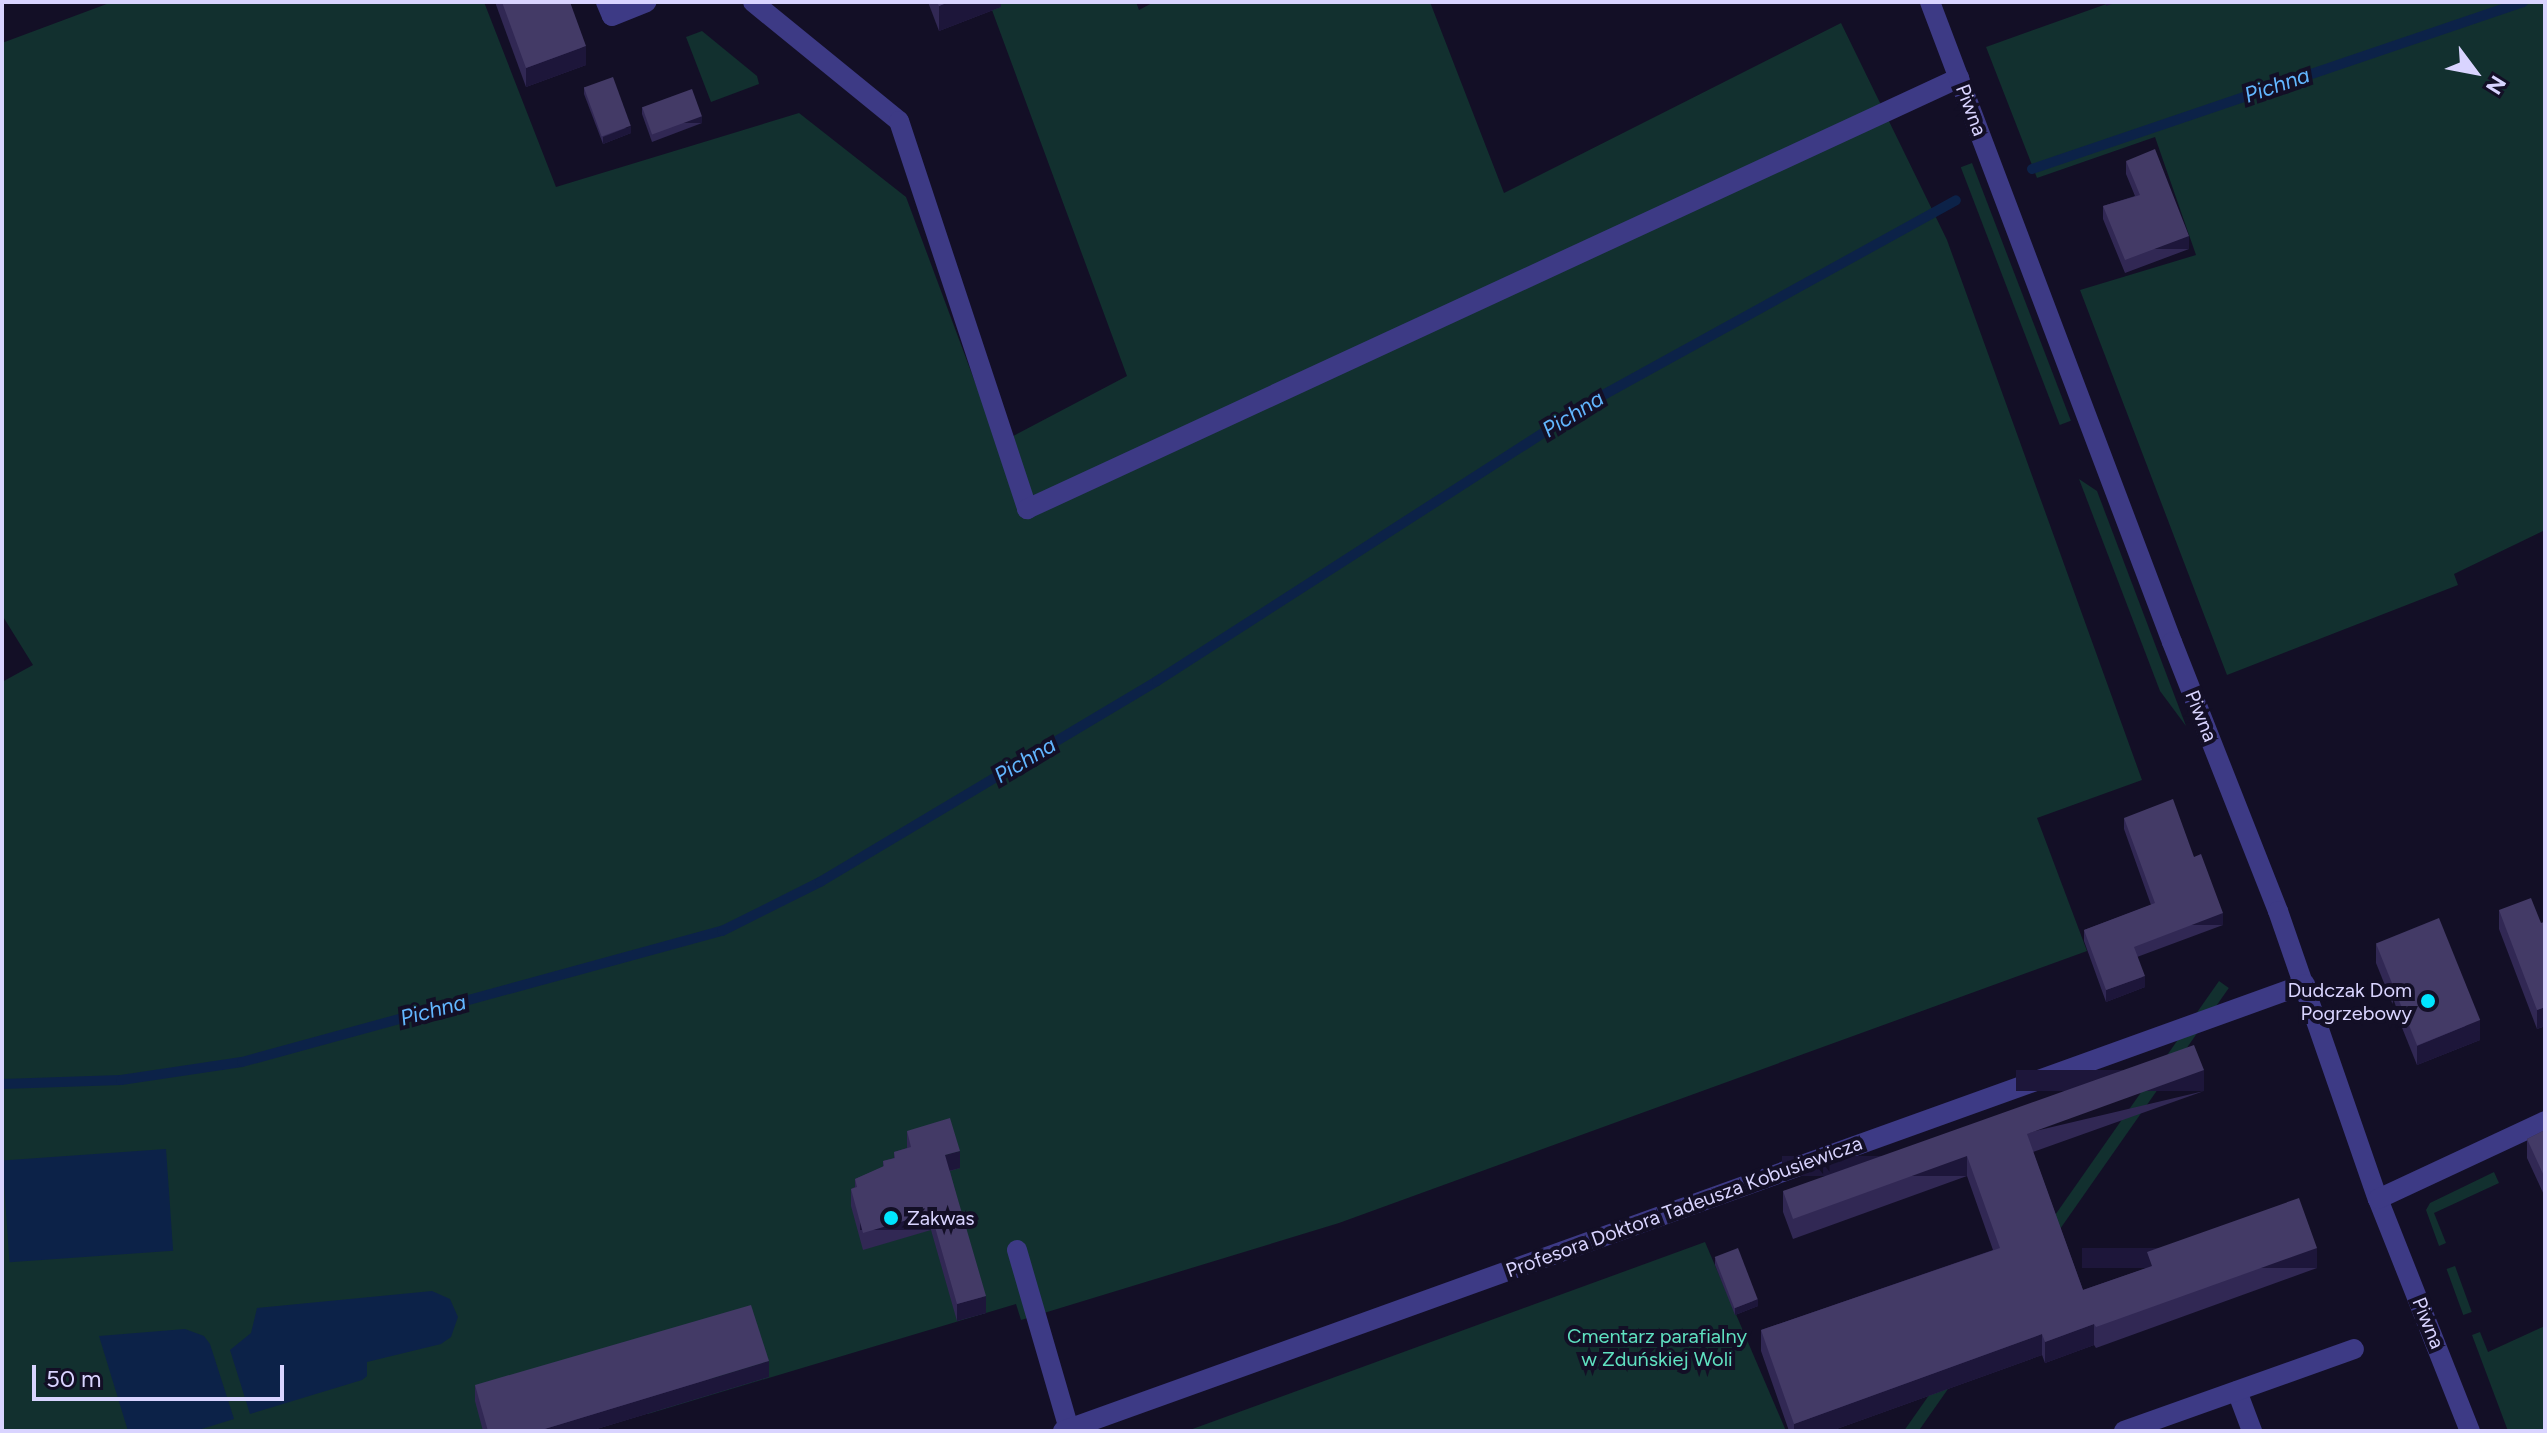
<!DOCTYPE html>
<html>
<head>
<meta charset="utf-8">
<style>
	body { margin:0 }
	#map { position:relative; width:2547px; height:1433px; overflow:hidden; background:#130f26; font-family:Figtree,sans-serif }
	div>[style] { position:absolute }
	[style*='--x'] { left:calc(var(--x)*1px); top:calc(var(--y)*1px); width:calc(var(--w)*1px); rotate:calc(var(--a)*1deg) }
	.green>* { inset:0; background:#12302f; transform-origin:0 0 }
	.water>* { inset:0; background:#0c2248; transform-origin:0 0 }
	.stream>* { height:10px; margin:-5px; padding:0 5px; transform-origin:5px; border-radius:5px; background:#0c2248 }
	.service>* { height:20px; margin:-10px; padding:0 10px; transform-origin:10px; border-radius:10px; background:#3d3a85 }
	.minor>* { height:20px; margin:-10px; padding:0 10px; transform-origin:10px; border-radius:10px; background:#3d3a85 }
	.wall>* { inset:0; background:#312854 }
	.shaded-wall>* { inset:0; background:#1d163a; transform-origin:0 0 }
	.building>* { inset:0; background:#433a66; transform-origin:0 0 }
	.dots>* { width:22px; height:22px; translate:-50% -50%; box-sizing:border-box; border:4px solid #130f26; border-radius:50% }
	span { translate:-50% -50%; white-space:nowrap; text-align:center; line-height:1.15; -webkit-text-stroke:8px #130f26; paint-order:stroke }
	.street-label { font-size:20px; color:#d9d4ff }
	.poi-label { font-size:20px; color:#d9d4ff }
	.right { translate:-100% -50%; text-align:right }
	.left { translate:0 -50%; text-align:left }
	.park-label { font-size:20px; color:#5fe0c0 }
	.water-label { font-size:22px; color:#62b6ff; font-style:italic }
	.frame { position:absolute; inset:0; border:4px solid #d9d4ff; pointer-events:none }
	.north { position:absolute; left:2435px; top:32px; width:80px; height:80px; -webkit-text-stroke:6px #130f26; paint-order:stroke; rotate:122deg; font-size:22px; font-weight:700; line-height:32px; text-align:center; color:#d9d4ff }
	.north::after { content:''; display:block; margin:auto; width:28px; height:36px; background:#d9d4ff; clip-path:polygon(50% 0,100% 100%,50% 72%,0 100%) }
	.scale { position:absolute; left:32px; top:1365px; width:252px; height:36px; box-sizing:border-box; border:4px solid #d9d4ff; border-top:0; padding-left:10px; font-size:24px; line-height:28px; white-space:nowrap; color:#d9d4ff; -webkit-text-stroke:6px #130f26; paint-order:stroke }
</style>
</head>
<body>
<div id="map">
	<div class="green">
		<i style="clip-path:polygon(112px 2px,484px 2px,556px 187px,799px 113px,906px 197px,998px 444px,1127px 376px,989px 2px,1136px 2px,1139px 10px,1154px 2px,1430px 2px,1504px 193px,1841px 23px,1947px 240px,2142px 780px,2037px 818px,2087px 951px,1339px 1223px,1021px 1320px,1016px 1304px,648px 1414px,643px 1397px,531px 1431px,2px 1431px,2px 682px,33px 665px,2px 615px,2px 43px)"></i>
		<i style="clip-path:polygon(2112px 2px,2545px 2px,2545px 530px,2454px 574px,2458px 585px,2227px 675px,2080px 290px,2196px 255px,2155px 137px,2037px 178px,1986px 47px)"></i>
		<i style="clip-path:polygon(702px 31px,757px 76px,759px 84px,711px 102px,686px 37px)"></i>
		<i style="left:1972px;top:163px;width:276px;height:12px;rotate:69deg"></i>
		<i style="clip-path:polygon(2079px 479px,2097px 491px,2186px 726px,2160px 691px)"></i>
		<i style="left:2219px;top:981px;width:12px;height:680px;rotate:35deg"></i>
		<i style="clip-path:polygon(2494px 1172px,2499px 1183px,2434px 1213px,2446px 1243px,2439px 1246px,2426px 1210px,2430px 1203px)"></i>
		<i style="clip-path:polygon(1705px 1242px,1786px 1431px,1187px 1431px)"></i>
		<i style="left:2455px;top:1266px;width:49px;height:9px;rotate:70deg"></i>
		<i style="clip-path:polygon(2545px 1326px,2545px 1431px,2508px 1431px,2472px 1335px,2480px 1332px,2488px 1352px)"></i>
	</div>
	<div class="water">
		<i style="left:166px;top:1149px;width:102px;height:164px;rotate:86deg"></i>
		<i style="clip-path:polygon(432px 1291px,450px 1299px,458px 1317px,451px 1337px,441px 1344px,367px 1362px,367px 1376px,362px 1380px,250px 1414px,230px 1350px,251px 1333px,257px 1308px)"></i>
		<i style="clip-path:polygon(185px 1329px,204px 1336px,210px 1344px,234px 1419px,195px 1431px,128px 1431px,99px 1336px)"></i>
	</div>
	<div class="stream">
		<i style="--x:2032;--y:169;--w:519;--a:-18.78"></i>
		<i style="--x:2;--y:1084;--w:119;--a:-1.9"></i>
		<i style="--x:121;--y:1080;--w:122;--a:-8.5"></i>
		<i style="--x:242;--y:1062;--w:498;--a:-15.3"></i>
		<i style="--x:722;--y:931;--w:110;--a:-26.6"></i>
		<i style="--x:820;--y:882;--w:392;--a:-30.8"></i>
		<i style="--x:1157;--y:681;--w:522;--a:-32.72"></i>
		<i style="--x:1596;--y:399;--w:411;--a:-28.9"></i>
	</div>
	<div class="service">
		<i style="--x:606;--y:2;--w:15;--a:67"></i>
		<i style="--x:612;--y:16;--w:37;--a:-22"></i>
		<i style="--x:753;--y:2;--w:188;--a:39.2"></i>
		<i style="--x:899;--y:121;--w:409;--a:71.7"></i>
		<i style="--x:1027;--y:509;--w:1027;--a:-24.82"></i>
		<i style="--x:1017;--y:1250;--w:186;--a:73.8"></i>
		<i style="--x:2237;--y:1391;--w:43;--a:69.4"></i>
		<i style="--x:2124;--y:1431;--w:244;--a:-19.6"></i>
	</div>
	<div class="minor">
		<i style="--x:1930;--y:2;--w:684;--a:69.29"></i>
		<i style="--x:2172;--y:642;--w:289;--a:68.5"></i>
		<i style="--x:2278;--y:911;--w:305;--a:70.9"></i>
		<i style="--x:2378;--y:1199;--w:250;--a:68.4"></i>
		<i style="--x:2378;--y:1199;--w:184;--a:-25"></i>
		<i style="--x:1063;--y:1431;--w:1320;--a:-19.79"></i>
	</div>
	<div class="wall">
		<i style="clip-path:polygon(495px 2px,570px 2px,586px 65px,526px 87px)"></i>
		<i style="clip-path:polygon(928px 2px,1001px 2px,1001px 7px,939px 31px)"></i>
		<i style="clip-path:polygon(584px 87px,631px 133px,603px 144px,584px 94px)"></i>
		<i style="clip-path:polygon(642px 107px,702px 123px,652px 142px,642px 114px)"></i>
		<i style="clip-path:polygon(2126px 161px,2189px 249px,2125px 273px,2103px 219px,2103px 206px,2135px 196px,2126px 174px)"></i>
		<i style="clip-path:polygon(2124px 818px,2194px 857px,2223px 925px,2137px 957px,2145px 987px,2106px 1002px,2084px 941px,2084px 930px,2151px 905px,2124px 829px)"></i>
		<i style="clip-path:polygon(2499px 910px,2541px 923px,2545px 922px,2545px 1026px,2537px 1029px,2499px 929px)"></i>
		<i style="clip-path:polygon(2376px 944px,2480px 1040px,2417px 1065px,2376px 963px)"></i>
		<i style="clip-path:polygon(2204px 1091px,2033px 1152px,2083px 1290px,2147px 1268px,2147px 1252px,2317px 1268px,2096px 1348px,2094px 1345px,2045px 1363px,2042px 1355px,1831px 1431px,1789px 1431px,1761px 1351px,1761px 1330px,1993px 1250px,1967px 1176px,1793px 1239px,1783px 1212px,1783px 1191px)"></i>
		<i style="clip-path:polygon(2545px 1130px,2545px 1197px,2527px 1158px,2527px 1139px)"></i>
		<i style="clip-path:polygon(907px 1131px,960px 1168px,950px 1171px,986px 1313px,957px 1321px,931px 1230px,863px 1250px,851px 1206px,851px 1189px,855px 1187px,855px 1179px,883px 1167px,883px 1161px,894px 1158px,894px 1152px,907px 1148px)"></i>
		<i style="clip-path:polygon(1715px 1258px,1758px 1306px,1735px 1315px,1715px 1265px)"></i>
		<i style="clip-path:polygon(769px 1377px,590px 1431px,483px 1431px,475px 1401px,475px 1385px)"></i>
	</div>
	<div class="shaded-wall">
		<i style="clip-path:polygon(949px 2px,1001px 2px,1001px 7px,939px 31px,939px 6px)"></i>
		<i style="clip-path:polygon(2106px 2px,2118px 2px,2106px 6px)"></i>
		<i style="clip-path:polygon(586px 46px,586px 65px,526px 87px,526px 68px)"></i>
		<i style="left:702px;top:116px;width:7px;height:53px;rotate:90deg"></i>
		<i style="clip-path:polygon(631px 126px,631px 133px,603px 144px,603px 137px)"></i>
		<i style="left:2189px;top:236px;width:13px;height:68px;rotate:90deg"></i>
		<i style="left:2223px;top:913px;width:12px;height:95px;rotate:90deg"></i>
		<i style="clip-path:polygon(2145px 976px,2145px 987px,2106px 1002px,2106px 990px)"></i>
		<i style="clip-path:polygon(2545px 1007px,2545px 1026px,2537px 1029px,2537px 1010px)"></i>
		<i style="clip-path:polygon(2480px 1020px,2480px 1040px,2417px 1065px,2417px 1046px)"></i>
		<i style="left:2204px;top:1070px;width:21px;height:188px;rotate:90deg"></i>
		<i style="clip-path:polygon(960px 1151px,960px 1168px,945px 1172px,945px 1155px)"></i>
		<i style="left:1967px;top:1156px;width:20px;height:185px;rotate:90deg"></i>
		<i style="left:931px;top:1213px;width:17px;height:71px;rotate:90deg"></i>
		<i style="left:2317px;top:1248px;width:20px;height:235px;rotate:90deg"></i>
		<i style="clip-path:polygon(986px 1296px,986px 1313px,957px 1321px,957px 1304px)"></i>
		<i style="clip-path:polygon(1758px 1299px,1758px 1306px,1735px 1315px,1735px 1308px)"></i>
		<i style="clip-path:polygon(2094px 1324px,2094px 1345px,2045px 1363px,2045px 1342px)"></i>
		<i style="clip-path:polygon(2042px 1334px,2042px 1355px,1831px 1431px,1794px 1431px,1794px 1424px)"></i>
		<i style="clip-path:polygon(769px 1361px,769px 1377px,590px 1431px,538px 1431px)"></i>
	</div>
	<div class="building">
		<i style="clip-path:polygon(502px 2px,570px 2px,586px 46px,526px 68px)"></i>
		<i style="clip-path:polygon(937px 2px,949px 2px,939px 6px)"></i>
		<i style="left:613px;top:77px;width:52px;height:31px;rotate:70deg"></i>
		<i style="left:692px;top:89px;width:29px;height:53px;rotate:70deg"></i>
		<i style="clip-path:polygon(2155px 149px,2189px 236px,2125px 260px,2103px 206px,2140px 195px,2126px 161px)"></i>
		<i style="clip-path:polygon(2173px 799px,2194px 857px,2201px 854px,2223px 913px,2134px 947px,2145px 976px,2106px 990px,2084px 930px,2155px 903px,2124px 818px)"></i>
		<i style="clip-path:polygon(2531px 898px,2541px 923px,2545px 922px,2545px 1007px,2537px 1010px,2499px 910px)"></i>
		<i style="left:2439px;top:918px;width:110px;height:68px;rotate:68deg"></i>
		<i style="clip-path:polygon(2194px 1045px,2204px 1070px,2027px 1134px,2083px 1290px,2152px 1266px,2147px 1252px,2299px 1198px,2317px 1248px,2096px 1327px,2094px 1324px,2045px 1342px,2042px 1334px,1794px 1424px,1761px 1330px,2000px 1248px,1967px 1156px,1793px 1219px,1783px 1191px)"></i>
		<i style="clip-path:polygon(950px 1118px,960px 1151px,945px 1155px,986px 1296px,957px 1304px,931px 1213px,863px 1233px,851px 1189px,857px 1187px,855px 1179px,884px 1166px,883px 1161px,895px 1158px,894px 1152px,911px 1147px,907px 1131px)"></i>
		<i style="clip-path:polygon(2545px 1130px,2545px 1178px,2527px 1139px)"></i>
		<i style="left:1738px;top:1248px;width:55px;height:25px;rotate:69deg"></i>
		<i style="clip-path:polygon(751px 1305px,769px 1361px,538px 1431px,488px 1431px,475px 1385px)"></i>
	</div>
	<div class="dots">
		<i style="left:2428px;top:1001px;background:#00e5ff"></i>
		<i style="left:891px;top:1218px;background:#00e5ff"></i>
	</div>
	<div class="street-label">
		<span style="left:1971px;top:110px;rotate:69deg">Piwna</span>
		<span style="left:2201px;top:716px;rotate:68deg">Piwna</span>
		<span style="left:1684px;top:1207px;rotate:-20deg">Profesora Doktora Tadeusza Kobusiewicza</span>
		<span style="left:2428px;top:1323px;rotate:68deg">Piwna</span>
	</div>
	<div class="poi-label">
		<span class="right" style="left:2412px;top:1002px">Dudczak Dom<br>Pogrzebowy</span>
		<span class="left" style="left:907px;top:1218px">Zakwas</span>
	</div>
	<div class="park-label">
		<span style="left:1657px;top:1348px">Cmentarz parafialny<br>w Zduńskiej Woli</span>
	</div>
	<div class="water-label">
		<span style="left:2277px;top:85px;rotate:-19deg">Pichna</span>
		<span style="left:1573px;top:414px;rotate:-32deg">Pichna</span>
		<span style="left:1025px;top:760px;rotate:-31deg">Pichna</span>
		<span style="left:433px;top:1010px;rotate:-15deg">Pichna</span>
	</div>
	<div class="frame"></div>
	<div class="north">N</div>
	<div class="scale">50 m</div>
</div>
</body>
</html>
